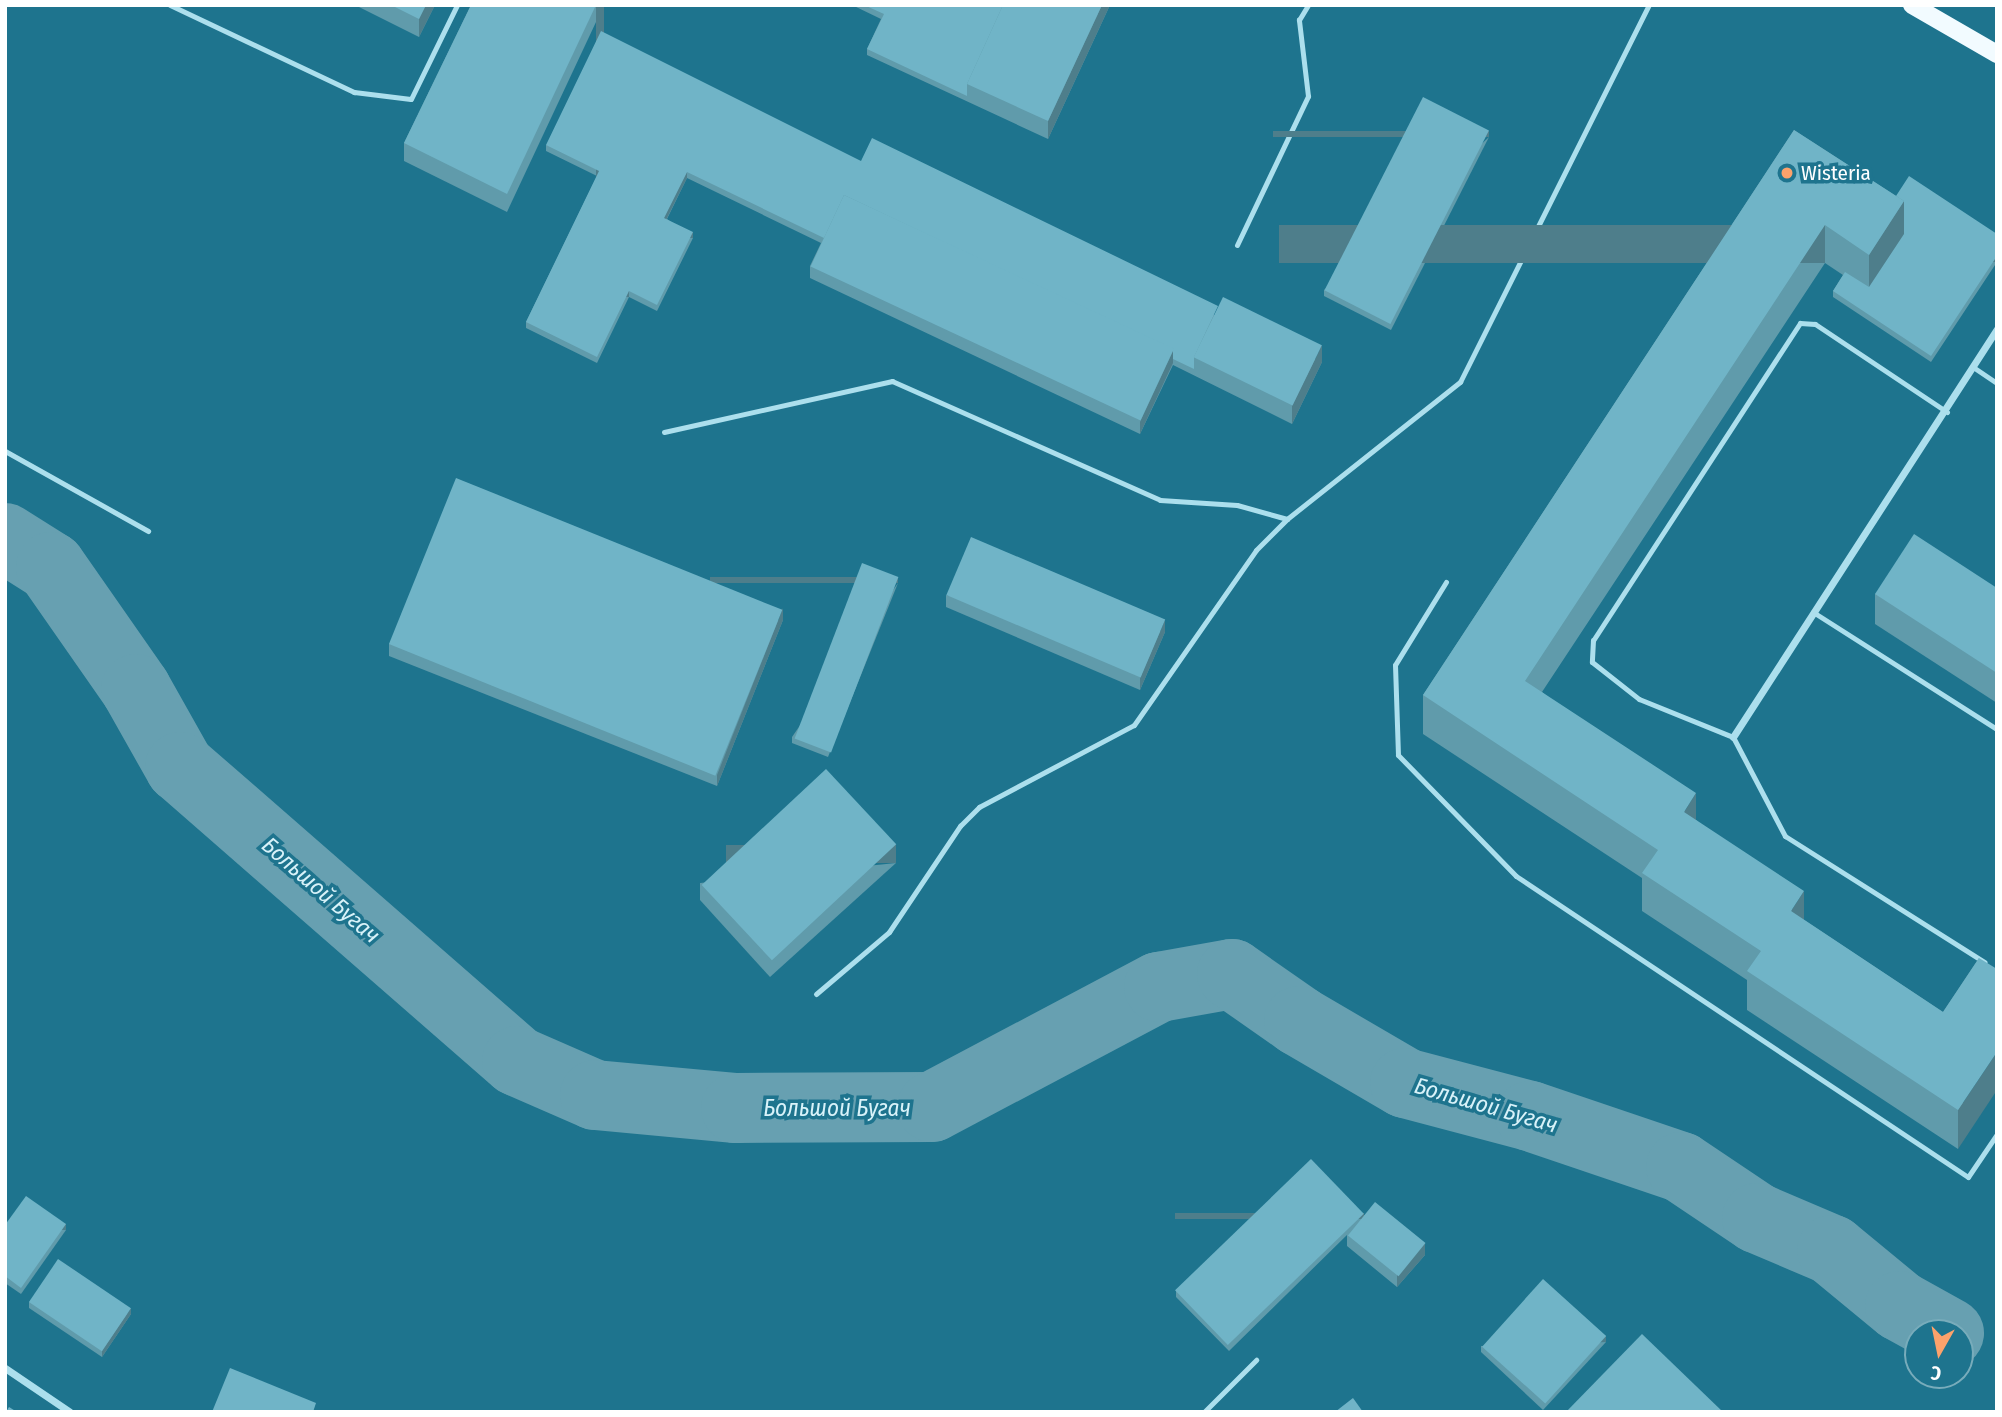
<!DOCTYPE html>
<html>
<head>
<meta charset="utf-8">
<style>
	body { margin:0 }
	#map { position:relative; width:2002px; height:1417px; overflow:hidden; background:#1e748e; font-family:"Fira Sans Condensed",sans-serif }
	div>[style] { position:absolute }
	[style*='--x'] { left:calc(var(--x)*1px); top:calc(var(--y)*1px); width:calc(var(--w)*1px); rotate:calc(var(--a)*1deg) }
	.river>* { height:70px; margin:-35px; padding:0 35px; transform-origin:35px; border-radius:35px; background:#67a0b1 }
	.service>* { height:5px; margin:-2.5px; padding:0 2.5px; transform-origin:2.5px; border-radius:2.5px; background:#acdfed }
	.minor>* { height:7px; margin:-3.5px; padding:0 3.5px; transform-origin:3.5px; border-radius:3.5px; background:#acdfed }
	.primary>* { height:18px; margin:-9px; padding:0 9px; transform-origin:9px; border-radius:9px; background:#f2fbff }
	.wall>* { inset:0; background:#609bab }
	.shaded-wall>* { inset:0; background:#4e7e8b; transform-origin:0 0 }
	.building>* { inset:0; background:#70b4c7; transform-origin:0 0 }
	.dots>* { width:19px; height:19px; translate:-50% -50%; box-sizing:border-box; border:4px solid #1e748e; border-radius:50% }
	span { translate:-50% -50%; white-space:nowrap; text-align:center; line-height:1.15; -webkit-text-stroke:7px #1e748e; paint-order:stroke }
	.poi-label { font-size:21px; color:#fff }
	.left { translate:0 -50%; text-align:left }
	.water-label { font-size:23px; color:#d8f2f9; font-style:italic }
	.frame { position:absolute; inset:0; border:7px solid #fff; pointer-events:none }
	.north { position:absolute; left:1904px; top:1319px; width:70px; height:70px; box-sizing:border-box; background:#1e748e; border:2px solid #78acbb; border-radius:50%; rotate:189deg; font-size:19px; font-weight:700; line-height:28px; text-align:center; color:#fff }
	.north::after { content:''; display:block; margin:auto; width:24px; height:32px; background:#fca26b; clip-path:polygon(50% 0,100% 100%,50% 72%,0 100%) }
</style>
</head>
<body>
<div id="map">
	<div class="river">
		<i style="--x:5;--y:538;--w:54;--a:32.2"></i>
		<i style="--x:51;--y:567;--w:149;--a:55.1"></i>
		<i style="--x:136;--y:689;--w:90;--a:60.6"></i>
		<i style="--x:180;--y:767;--w:447;--a:41.1"></i>
		<i style="--x:517;--y:1061;--w:85;--a:23.6"></i>
		<i style="--x:595;--y:1095;--w:142;--a:5.3"></i>
		<i style="--x:736;--y:1108;--w:196;--a:-0.3"></i>
		<i style="--x:932;--y:1107;--w:257;--a:-27.9"></i>
		<i style="--x:1159;--y:987;--w:74;--a:-10.1"></i>
		<i style="--x:1232;--y:974;--w:82;--a:35"></i>
		<i style="--x:1299;--y:1021;--w:123;--a:30.3"></i>
		<i style="--x:1405;--y:1083;--w:129;--a:14.8"></i>
		<i style="--x:1530;--y:1116;--w:159;--a:18.7"></i>
		<i style="--x:1681;--y:1167;--w:92;--a:33.9"></i>
		<i style="--x:1757;--y:1218;--w:82;--a:23.1"></i>
		<i style="--x:1832;--y:1250;--w:88;--a:39.5"></i>
		<i style="--x:1900;--y:1306;--w:56;--a:28.9"></i>
	</div>
	<div class="service">
		<i style="--x:170;--y:5;--w:204;--a:25.3"></i>
		<i style="--x:354;--y:92;--w:57;--a:7"></i>
		<i style="--x:411;--y:99;--w:105;--a:-63.9"></i>
		<i style="--x:1237;--y:245;--w:165;--a:-64.5"></i>
		<i style="--x:1308;--y:96;--w:77;--a:-96.8"></i>
		<i style="--x:1299;--y:20;--w:17;--a:-59"></i>
		<i style="--x:1973;--y:367;--w:29;--a:34"></i>
		<i style="--x:1947;--y:412;--w:159;--a:-146.3"></i>
		<i style="--x:1815;--y:324;--w:15;--a:-176"></i>
		<i style="--x:1800;--y:323;--w:379;--a:123.1"></i>
		<i style="--x:1593;--y:640;--w:22;--a:93"></i>
		<i style="--x:1592;--y:662;--w:60;--a:38.2"></i>
		<i style="--x:1639;--y:699;--w:101;--a:22"></i>
		<i style="--x:1733;--y:737;--w:112;--a:62.3"></i>
		<i style="--x:1785;--y:836;--w:236;--a:32.3"></i>
		<i style="--x:664;--y:432;--w:234;--a:-12.6"></i>
		<i style="--x:892;--y:381;--w:293;--a:23.9"></i>
		<i style="--x:1160;--y:500;--w:77;--a:3.7"></i>
		<i style="--x:1237;--y:505;--w:52;--a:15.6"></i>
		<i style="--x:1287;--y:519;--w:221;--a:-38.4"></i>
		<i style="--x:1460;--y:382;--w:422;--a:-63.4"></i>
		<i style="--x:5;--y:451;--w:164;--a:29.2"></i>
		<i style="--x:1446;--y:582;--w:97;--a:121.6"></i>
		<i style="--x:1395;--y:665;--w:90;--a:88.1"></i>
		<i style="--x:1398;--y:755;--w:169;--a:45.7"></i>
		<i style="--x:1516;--y:876;--w:543;--a:33.66"></i>
		<i style="--x:1968;--y:1177;--w:52;--a:-56"></i>
		<i style="--x:1813;--y:612;--w:218;--a:32.5"></i>
		<i style="--x:816;--y:994;--w:96;--a:-40.3"></i>
		<i style="--x:889;--y:932;--w:128;--a:-56.2"></i>
		<i style="--x:960;--y:826;--w:27;--a:-45"></i>
		<i style="--x:979;--y:807;--w:175;--a:-27.9"></i>
		<i style="--x:1134;--y:725;--w:213;--a:-55.1"></i>
		<i style="--x:1256;--y:550;--w:44;--a:-45"></i>
		<i style="--x:1204;--y:1412;--w:74;--a:-45"></i>
	</div>
	<div class="minor">
		<i style="--x:1733;--y:737;--w:486;--a:-57.1"></i>
		<i style="--x:5;--y:1368;--w:78;--a:34.1"></i>
	</div>
	<div class="primary">
		<i style="--x:1912;--y:5;--w:98;--a:30"></i>
	</div>
	<div class="wall">
		<i style="clip-path:polygon(355px 5px,435px 5px,419px 37px)"></i>
		<i style="clip-path:polygon(471px 5px,604px 5px,507px 212px,404px 161px,404px 143px)"></i>
		<i style="clip-path:polygon(852px 5px,1110px 5px,1048px 139px,867px 55px,867px 49px,881px 19px)"></i>
		<i style="clip-path:polygon(1794px 130px,1896px 196px,1997px 234px,1997px 262px,1931px 362px,1833px 297px,1833px 291px,1843px 275px,1825px 263px,1542px 692px,1696px 820px,1804px 920px,1943px 1012px,1979px 958px,1958px 1149px,1747px 1010px,1747px 980px,1642px 911px,1642px 878px,1423px 734px,1423px 695px)"></i>
		<i style="clip-path:polygon(1489px 137px,1391px 330px,1324px 296px,1324px 290px)"></i>
		<i style="clip-path:polygon(546px 145px,861px 161px,1322px 362px,1292px 424px,1173px 365px,1140px 434px,810px 278px,810px 266px,821px 243px,687px 178px,667px 219px,693px 238px,657px 311px,629px 297px,597px 363px,526px 328px,526px 322px,597px 176px,546px 151px)"></i>
		<i style="clip-path:polygon(898px 583px,828px 757px,792px 743px,792px 737px)"></i>
		<i style="clip-path:polygon(1997px 588px,1997px 703px,1875px 624px,1875px 594px)"></i>
		<i style="clip-path:polygon(946px 595px,1165px 632px,1140px 690px,946px 607px)"></i>
		<i style="clip-path:polygon(783px 620px,717px 786px,389px 656px,389px 644px)"></i>
		<i style="clip-path:polygon(896px 863px,770px 977px,700px 900px,700px 883px)"></i>
		<i style="clip-path:polygon(1364px 1215px,1425px 1255px,1397px 1287px,1347px 1246px,1347px 1235px,1229px 1351px,1176px 1297px,1176px 1291px)"></i>
		<i style="clip-path:polygon(5px 1225px,66px 1230px,21px 1294px,5px 1283px)"></i>
		<i style="clip-path:polygon(29px 1302px,131px 1314px,102px 1357px,29px 1308px)"></i>
		<i style="clip-path:polygon(1606px 1342px,1543px 1410px,1481px 1352px,1481px 1346px)"></i>
	</div>
	<div class="shaded-wall">
		<i style="clip-path:polygon(426px 5px,435px 5px,419px 37px,419px 19px)"></i>
		<i style="left:596px;top:5px;width:8px;height:209px"></i>
		<i style="clip-path:polygon(1102px 5px,1110px 5px,1048px 139px,1048px 121px)"></i>
		<i style="left:1489px;top:131px;width:6px;height:216px;rotate:90deg"></i>
		<i style="clip-path:polygon(687px 172px,687px 178px,664px 224px,664px 218px)"></i>
		<i style="clip-path:polygon(1904px 201px,1904px 240px,1869px 293px,1869px 255px)"></i>
		<i style="left:1825px;top:225px;width:38px;height:546px;rotate:90deg"></i>
		<i style="left:693px;top:232px;width:6px;height:81px;rotate:90deg"></i>
		<i style="left:1997px;top:256px;width:6px;height:120px;rotate:90deg"></i>
		<i style="left:629px;top:291px;width:6px;height:73px;rotate:90deg"></i>
		<i style="clip-path:polygon(1322px 345px,1322px 362px,1292px 424px,1292px 406px)"></i>
		<i style="clip-path:polygon(1173px 351px,1173px 363px,1140px 434px,1140px 422px)"></i>
		<i style="left:898px;top:577px;width:6px;height:188px;rotate:90deg"></i>
		<i style="clip-path:polygon(783px 608px,783px 620px,717px 786px,717px 775px)"></i>
		<i style="clip-path:polygon(1165px 620px,1165px 632px,1140px 690px,1140px 678px)"></i>
		<i style="clip-path:polygon(1696px 793px,1696px 832px,1684px 812px)"></i>
		<i style="left:896px;top:845px;width:18px;height:170px;rotate:90deg"></i>
		<i style="clip-path:polygon(1804px 891px,1804px 929px,1791px 911px)"></i>
		<i style="clip-path:polygon(1997px 1052px,1997px 1090px,1958px 1149px,1958px 1110px)"></i>
		<i style="left:1364px;top:1213px;width:6px;height:189px;rotate:90deg"></i>
		<i style="left:66px;top:1224px;width:6px;height:78px;rotate:90deg"></i>
		<i style="clip-path:polygon(1425px 1243px,1425px 1255px,1397px 1287px,1397px 1275px)"></i>
		<i style="clip-path:polygon(131px 1308px,131px 1314px,102px 1357px,102px 1351px)"></i>
		<i style="left:1606px;top:1336px;width:6px;height:93px;rotate:90deg"></i>
	</div>
	<div class="building">
		<i style="clip-path:polygon(391px 5px,426px 5px,419px 19px)"></i>
		<i style="clip-path:polygon(471px 5px,596px 5px,507px 194px,404px 143px)"></i>
		<i style="clip-path:polygon(864px 5px,1003px 5px,967px 84px,967px 96px,867px 49px,884px 14px)"></i>
		<i style="clip-path:polygon(1003px 5px,1102px 5px,1048px 121px,967px 84px)"></i>
		<i style="clip-path:polygon(601px 31px,861px 161px,872px 138px,1218px 306px,1194px 357px,1194px 369px,1173px 359px,1173px 351px,844px 195px,824px 238px,687px 172px,664px 218px,693px 232px,657px 305px,629px 291px,597px 357px,526px 322px,599px 171px,546px 145px)"></i>
		<i style="left:1423px;top:97px;width:74px;height:217px;rotate:27deg"></i>
		<i style="clip-path:polygon(1794px 130px,1904px 201px,1869px 255px,1825px 225px,1525px 681px,1696px 793px,1684px 812px,1804px 891px,1791px 911px,1943px 1012px,1979px 958px,1997px 969px,1997px 1052px,1958px 1110px,1747px 971px,1761px 951px,1642px 873px,1658px 850px,1423px 695px)"></i>
		<i style="clip-path:polygon(1909px 176px,1997px 234px,1997px 256px,1931px 356px,1833px 291px,1845px 272px,1869px 287px,1904px 234px,1904px 201px,1896px 196px)"></i>
		<i style="left:844px;top:195px;width:364px;height:79px;rotate:25deg"></i>
		<i style="left:1223px;top:297px;width:110px;height:67px;rotate:26deg"></i>
		<i style="left:456px;top:478px;width:352px;height:179px;rotate:22deg"></i>
		<i style="clip-path:polygon(1914px 534px,1997px 588px,1997px 673px,1875px 594px)"></i>
		<i style="left:971px;top:537px;width:211px;height:63px;rotate:23deg"></i>
		<i style="left:862px;top:563px;width:39px;height:188px;rotate:21deg"></i>
		<i style="left:826px;top:769px;width:103px;height:170px;rotate:47deg"></i>
		<i style="left:1311px;top:1159px;width:76px;height:189px;rotate:46deg"></i>
		<i style="clip-path:polygon(26px 1196px,66px 1224px,21px 1288px,5px 1276px,5px 1225px)"></i>
		<i style="left:1375px;top:1202px;width:65px;height:43px;rotate:39deg"></i>
		<i style="left:58px;top:1259px;width:88px;height:52px;rotate:34deg"></i>
		<i style="left:1543px;top:1279px;width:85px;height:91px;rotate:42deg"></i>
		<i style="clip-path:polygon(1642px 1334px,1723px 1412px,1566px 1412px)"></i>
		<i style="clip-path:polygon(230px 1368px,316px 1403px,313px 1412px,212px 1412px)"></i>
		<i style="clip-path:polygon(1353px 1398px,1363px 1412px,1335px 1412px)"></i>
		<i style="clip-path:polygon(9px 1407px,17px 1412px,6px 1412px)"></i>
	</div>
	<div class="dots">
		<i style="left:1787px;top:173px;background:#fca26b"></i>
	</div>
	<div class="poi-label">
		<span class="left" style="left:1801px;top:173px">Wisteria</span>
	</div>
	<div class="water-label">
		<span style="left:321px;top:890px;rotate:41deg">Большой Бугач</span>
		<span style="left:1486px;top:1105px;rotate:16deg">Большой Бугач</span>
		<span style="left:837px;top:1108px">Большой Бугач</span>
	</div>
	<div class="frame"></div>
	<div class="north">С</div>
</div>
</body>
</html>
